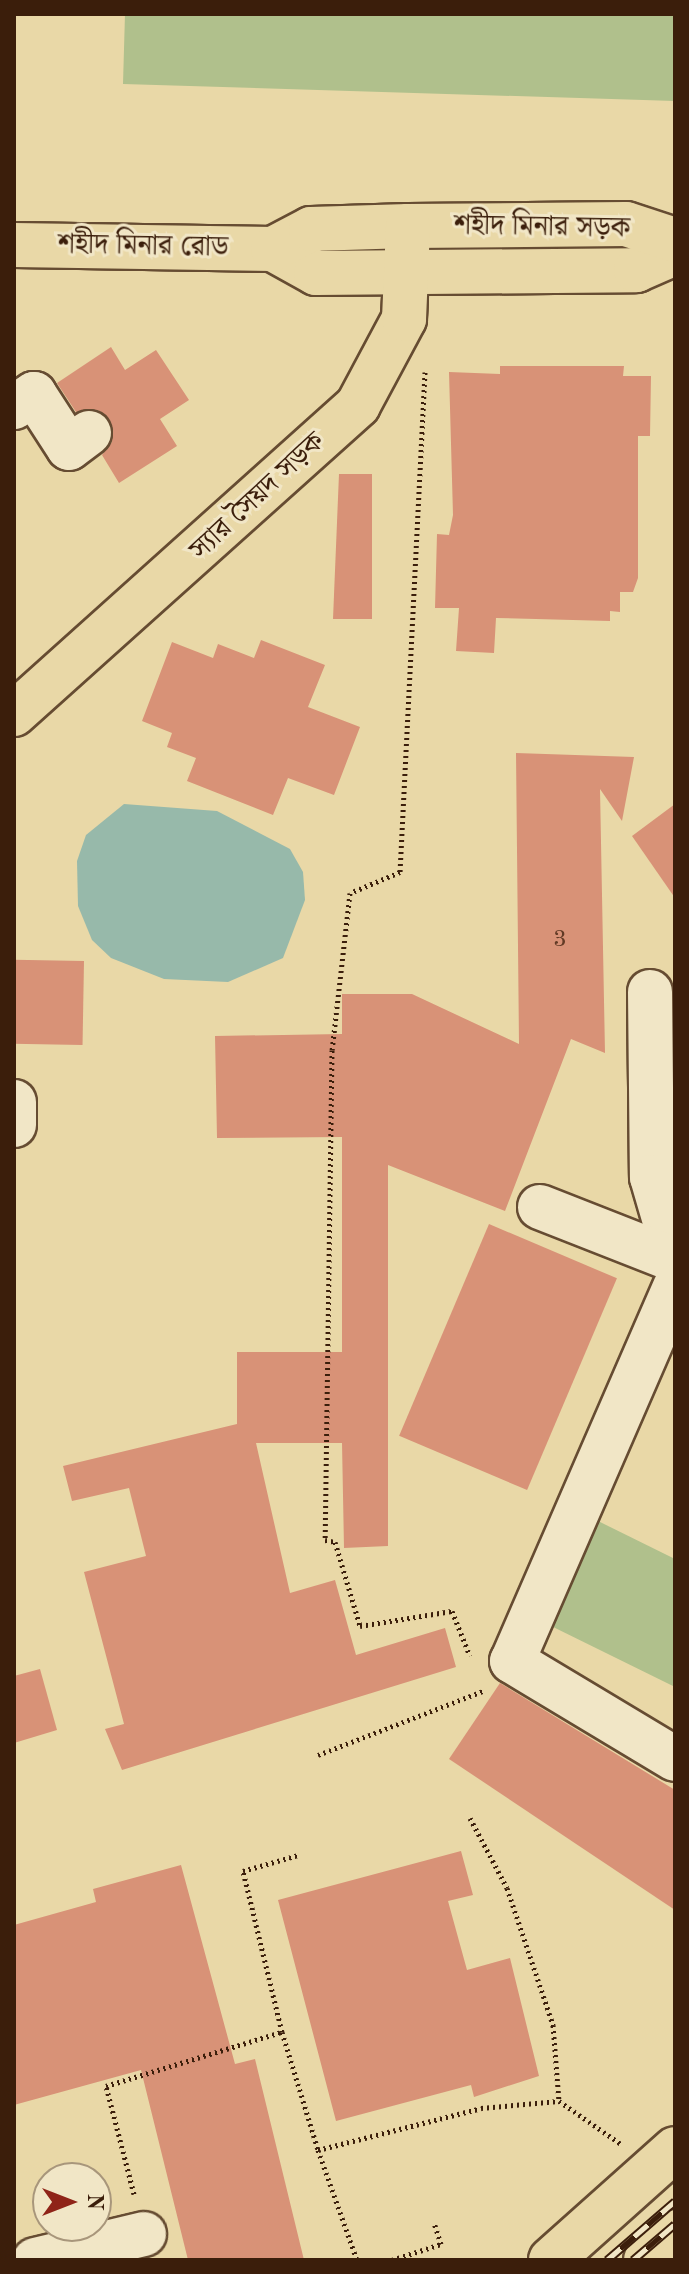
<!DOCTYPE html>
<html>
<head>
<meta charset="utf-8">
<style>
	body { margin:0 }
	#map { position:relative; width:689px; height:2274px; overflow:hidden; background:#e9d8a7; font-family:"Old Standard TT","Noto Serif Bengali",serif }
	div>[style] { position:absolute }
	[style*='--x'] { left:calc(var(--x)*1px); top:calc(var(--y)*1px); width:calc(var(--w)*1px); rotate:calc(var(--a)*1deg) }
	.green>* { inset:0; background:#b0c08c }
	.water>* { inset:0; background:#97b9aa }
	.building>* { inset:0; background:#d89277; transform-origin:0 0 }
	.path>* { height:5px; margin-top:-2.5px; transform-origin:0; background:repeating-linear-gradient(90deg,#3b1e0b 0 2px,transparent 0 6px) }
	.roads { filter:drop-shadow(2px 0 #664c32) drop-shadow(-2px 0 #664c32) drop-shadow(0 2px #664c32) drop-shadow(0 -2px #664c32) }
	.minor>* { height:44px; margin:-22px; padding:0 22px; transform-origin:22px; border-radius:22px; background:#f1e6c6 }
	.major>* { height:44px; margin:-22px; padding:0 22px; transform-origin:22px; border-radius:22px; background:#e9d8a7 }
	.rail>* { height:9px; margin-top:-4.5px; transform-origin:0; background:repeating-linear-gradient(90deg,#f1e6c6 0 18px,#3b1e0b 0 36px); box-sizing:border-box; border-block:2px solid #3b1e0b }
	span { translate:-50% -50%; white-space:nowrap; text-align:center; line-height:1.15; -webkit-text-stroke:6px #f1e6c6; paint-order:stroke }
	.number-label { font-size:24px; color:#623b26 }
	.number-label span { -webkit-text-stroke-width:0 }
	.street-label { font-size:28px; color:#3b1e0b }
	.frame { position:absolute; inset:0; border:16px solid #3b1e0b; pointer-events:none }
	.north { position:absolute; left:32px; top:2162px; width:80px; height:80px; box-sizing:border-box; background:#f1e6c6; border:2px solid #a8967b; border-radius:50%; rotate:90deg; font-size:22px; font-weight:700; line-height:32px; text-align:center; color:#3b1e0b }
	.north::after { content:''; display:block; margin:auto; width:28px; height:36px; background:#8f2418; clip-path:polygon(50% 0,100% 100%,50% 72%,0 100%) }
</style>
</head>
<body>
<div id="map">
	<div class="green">
		<i style="clip-path:polygon(125px 14px,675px 14px,675px 101px,123px 84px)"></i>
		<i style="clip-path:polygon(596px 1520px,675px 1559px,675px 1687px,545px 1623px)"></i>
	</div>
	<div class="water">
		<i style="clip-path:polygon(124px 804px,217px 811px,290px 849px,303px 872px,305px 900px,283px 958px,228px 982px,164px 979px,111px 958px,92px 940px,78px 906px,77px 861px,86px 835px)"></i>
	</div>
	<div class="building">
		<i style="clip-path:polygon(111px 347px,125px 370px,156px 350px,189px 400px,160px 419px,177px 446px,119px 483px,102px 455px,112px 442px,109px 419px,98px 410px,76px 412px,57px 383px)"></i>
		<i style="clip-path:polygon(500px 366px,624px 366px,623px 376px,651px 376px,650px 436px,638px 436px,638px 578px,633px 592px,620px 592px,620px 612px,610px 611px,610px 621px,496px 618px,494px 653px,456px 651px,459px 608px,435px 608px,437px 534px,449px 535px,453px 515px,449px 372px,500px 374px)"></i>
		<i style="clip-path:polygon(339px 474px,372px 474px,372px 619px,333px 619px)"></i>
		<i style="clip-path:polygon(261px 640px,325px 665px,308px 707px,360px 727px,334px 795px,288px 778px,273px 815px,187px 781px,196px 758px,167px 747px,172px 733px,142px 721px,172px 642px,213px 658px,218px 644px,254px 658px)"></i>
		<i style="clip-path:polygon(516px 753px,634px 757px,622px 821px,600px 789px,605px 1053px,571px 1039px,505px 1211px,388px 1165px,388px 1546px,344px 1548px,342px 1443px,256px 1443px,290px 1593px,335px 1580px,356px 1655px,445px 1628px,456px 1667px,122px 1770px,105px 1729px,124px 1724px,84px 1572px,146px 1556px,129px 1488px,72px 1501px,63px 1466px,237px 1424px,237px 1352px,342px 1352px,342px 1137px,217px 1138px,215px 1036px,342px 1034px,342px 994px,412px 994px,519px 1044px)"></i>
		<i style="clip-path:polygon(675px 804px,675px 898px,632px 836px)"></i>
		<i style="left:84px;top:961px;width:84px;height:70px;rotate:91deg"></i>
		<i style="left:489px;top:1224px;width:139px;height:230px;rotate:23deg"></i>
		<i style="clip-path:polygon(40px 1669px,57px 1730px,14px 1743px,14px 1676px)"></i>
		<i style="clip-path:polygon(500px 1683px,675px 1790px,675px 1910px,449px 1759px)"></i>
		<i style="clip-path:polygon(461px 1851px,473px 1895px,448px 1901px,467px 1970px,510px 1958px,539px 2076px,474px 2097px,471px 2085px,336px 2121px,278px 1900px)"></i>
		<i style="clip-path:polygon(181px 1865px,235px 2064px,255px 2059px,304px 2260px,188px 2260px,141px 2070px,14px 2105px,14px 1925px,96px 1902px,93px 1889px)"></i>
	</div>
	<div class="path">
		<i style="--x:425;--y:372;--w:501;--a:92.86"></i>
		<i style="--x:400;--y:872;--w:54;--a:157.2"></i>
		<i style="--x:350;--y:893;--w:158;--a:96.5"></i>
		<i style="--x:332;--y:1050;--w:490;--a:90.8"></i>
		<i style="--x:325;--y:1540;--w:10;--a:11"></i>
		<i style="--x:335;--y:1542;--w:88;--a:73.4"></i>
		<i style="--x:360;--y:1626;--w:93;--a:-9.3"></i>
		<i style="--x:452;--y:1611;--w:48;--a:68.2"></i>
		<i style="--x:318;--y:1755;--w:177;--a:-21.2"></i>
		<i style="--x:470;--y:1818;--w:79;--a:62.1"></i>
		<i style="--x:507;--y:1888;--w:145;--a:71.4"></i>
		<i style="--x:553;--y:2025;--w:76;--a:85.5"></i>
		<i style="--x:282;--y:2032;--w:166;--a:-103.6"></i>
		<i style="--x:243;--y:1871;--w:57;--a:-16.2"></i>
		<i style="--x:318;--y:2150;--w:117;--a:70.5"></i>
		<i style="--x:134;--y:2194;--w:112;--a:-104.5"></i>
		<i style="--x:106;--y:2086;--w:184;--a:-17.1"></i>
		<i style="--x:282;--y:2032;--w:123;--a:73"></i>
		<i style="--x:318;--y:2150;--w:168;--a:-14.4"></i>
		<i style="--x:481;--y:2108;--w:78;--a:-5.1"></i>
		<i style="--x:559;--y:2101;--w:75;--a:34.7"></i>
		<i style="--x:392;--y:2260;--w:52;--a:-18.1"></i>
		<i style="--x:441;--y:2244;--w:23;--a:-108"></i>
	</div>
	<div class="roads">
		<div class="minor">
			<i style="--x:14;--y:407;--w:24;--a:-33"></i>
			<i style="--x:34;--y:394;--w:64;--a:57.1"></i>
			<i style="--x:69;--y:448;--w:25;--a:-37"></i>
			<i style="--x:650;--y:992;--w:185;--a:89.4"></i>
			<i style="--x:652;--y:1177;--w:82;--a:73.8"></i>
			<i style="--x:14;--y:1102;--w:23;--a:90"></i>
			<i style="--x:540;--y:1207;--w:145;--a:21.4"></i>
			<i style="--x:675;--y:1287;--w:408;--a:113.5"></i>
			<i style="--x:512;--y:1661;--w:190;--a:31"></i>
			<i style="--x:35;--y:2260;--w:112;--a:-13.4"></i>
		</div>
		<div class="major">
			<i style="--x:14;--y:245;--w:259;--a:0.9"></i>
			<i style="--x:273;--y:249;--w:49;--a:29.2"></i>
			<i style="--x:316;--y:273;--w:320;--a:-0.5"></i>
			<i style="--x:636;--y:270;--w:43;--a:-23.6"></i>
			<i style="--x:273;--y:249;--w:43;--a:-27.8"></i>
			<i style="--x:311;--y:229;--w:97;--a:-1.8"></i>
			<i style="--x:408;--y:226;--w:218;--a:-0.5"></i>
			<i style="--x:626;--y:224;--w:52;--a:18.1"></i>
			<i style="--x:14;--y:714;--w:462;--a:-41.9"></i>
			<i style="--x:358;--y:405;--w:98;--a:-61.9"></i>
			<i style="--x:404;--y:319;--w:93;--a:-87.5"></i>
			<i style="--x:551;--y:2260;--w:166;--a:-41.8"></i>
			<i style="--x:646;--y:2260;--w:40;--a:-44"></i>
		</div>
	</div>
	<div class="rail">
		<i style="--x:607;--y:2260;--w:90;--a:-40.9"></i>
		<i style="--x:633;--y:2260;--w:55;--a:-40.6"></i>
	</div>
	<div class="number-label">
		<span style="left:560px;top:941px">3</span>
	</div>
	<div class="street-label">
		<span style="left:542px;top:228px;rotate:1deg">শহীদ মিনার সড়ক</span>
		<span style="left:143px;top:247px;rotate:1deg">শহীদ মিনার রোড</span>
		<span style="left:258px;top:497px;rotate:-43deg">স্যার সৈয়দ সড়ক</span>
	</div>
	<div class="frame"></div>
	<div class="north">N</div>
</div>
</body>
</html>
